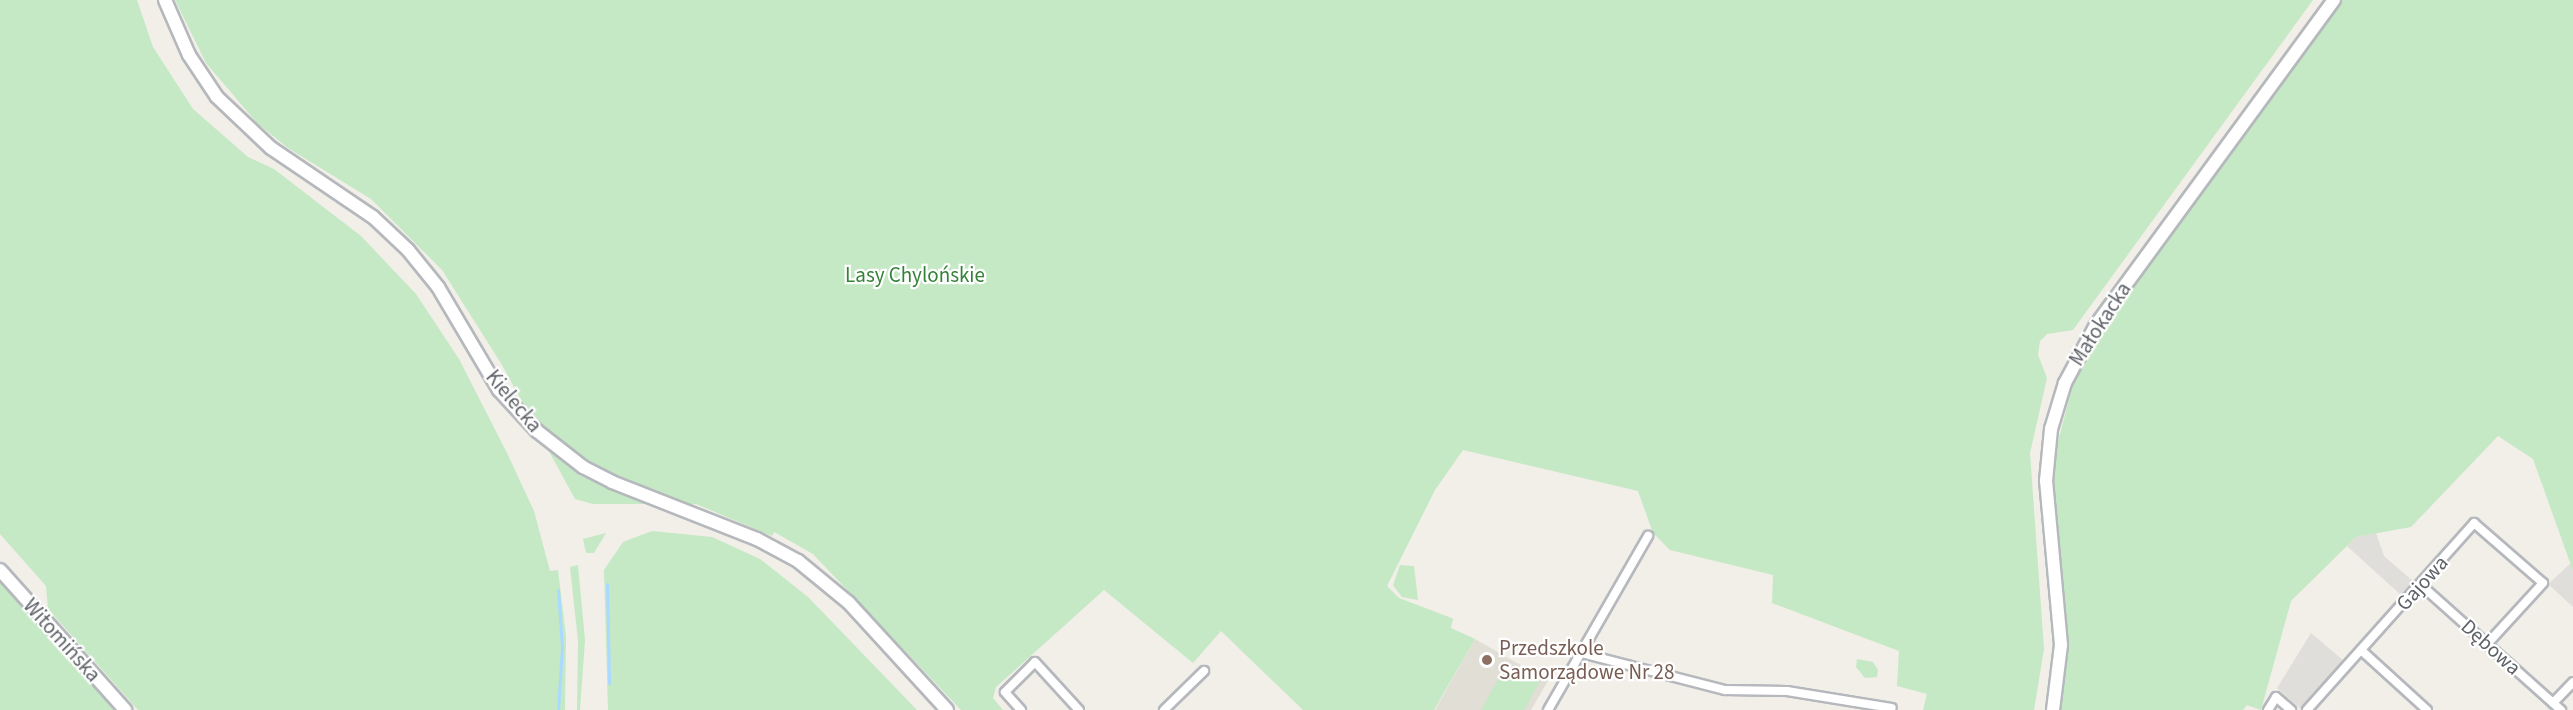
<!DOCTYPE html>
<html>
<head>
<meta charset="utf-8">
<style>
	body { margin:0 }
	#map { position:relative; width:2573px; height:710px; overflow:hidden; background:#f1efe8; font-family:"Source Sans 3",sans-serif }
	div>[style] { position:absolute }
	[style*='--x'] { left:calc(var(--x)*1px); top:calc(var(--y)*1px); width:calc(var(--w)*1px); rotate:calc(var(--a)*1deg) }
	.industrial>* { inset:0; background:#e0deda }
	.education>* { inset:0; background:#e1ded6 }
	.green>* { inset:0; background:#c5e8c5 }
	.stream>* { height:3px; margin:-1.5px; padding:0 1.5px; transform-origin:1.5px; border-radius:1.5px; background:#aadaff }
	.roads { filter:drop-shadow(2px 0 #b5b8bc) drop-shadow(-2px 0 #b5b8bc) drop-shadow(0 2px #b5b8bc) drop-shadow(0 -2px #b5b8bc) }
	.street>* { height:8px; margin:-4px; padding:0 4px; transform-origin:4px; border-radius:4px; background:#fff }
	.secondary>* { height:12px; margin:-6px; padding:0 6px; transform-origin:6px; border-radius:6px; background:#fff }
	.dots>* { width:16px; height:16px; translate:-50% -50%; box-sizing:border-box; border:3px solid #fff; border-radius:50% }
	span { translate:-50% -50%; white-space:nowrap; text-align:center; line-height:1.15; -webkit-text-stroke:4.5px #fff; paint-order:stroke }
	.park-label { font-size:21px; color:#348238 }
	.street-label { font-size:21px; color:#5f6368 }
	.education-label { font-size:21px; color:#785e54 }
	.left { translate:0 -50%; text-align:left }
</style>
</head>
<body>
<div id="map">
	<div class="industrial">
		<i style="clip-path:polygon(2376px 533px,2384px 556px,2415px 583px,2403px 597px,2347px 546px,2356px 537px)"></i>
		<i style="clip-path:polygon(2571px 563px,2573px 571px,2573px 607px,2548px 584px)"></i>
		<i style="clip-path:polygon(2311px 633px,2344px 661px,2301px 709px,2277px 688px)"></i>
	</div>
	<div class="education">
		<i style="clip-path:polygon(1475px 639px,1548px 681px,1531px 710px,1435px 710px)"></i>
	</div>
	<div class="green">
		<i style="clip-path:polygon(0 0,137px 0,153px 47px,193px 109px,248px 157px,274px 169px,361px 236px,416px 294px,459px 359px,507px 453px,534px 511px,550px 571px,558px 570px,566px 636px,565px 710px,138px 710px,48px 609px,46px 586px,0 534px)"></i>
		<i style="clip-path:polygon(175px 0,2313px 0,2073px 330px,2047px 334px,2040px 341px,2038px 355px,2047px 378px,2030px 453px,2044px 649px,2034px 710px,1923px 710px,1927px 694px,1897px 686px,1899px 651px,1772px 603px,1773px 575px,1670px 550px,1653px 533px,1638px 491px,1463px 450px,1435px 490px,1387px 586px,1399px 598px,1449px 617px,1453px 619px,1451px 628px,1475px 639px,1434px 710px,1303px 710px,1221px 631px,1193px 663px,1104px 590px,996px 687px,993px 698px,1003px 710px,961px 710px,813px 554px,774px 532px,772px 536px,696px 504px,593px 504px,575px 499px,502px 365px,442px 270px,371px 199px,288px 148px,257px 123px,206px 63px)"></i>
		<i style="clip-path:polygon(2343px 0,2573px 0,2573px 571px,2533px 459px,2498px 436px,2411px 527px,2356px 537px,2291px 601px,2261px 710px,2247px 705px,2243px 710px,2059px 710px,2069px 645px,2053px 485px,2055px 453px,2073px 384px,2105px 325px)"></i>
		<i style="clip-path:polygon(652px 531px,712px 537px,760px 559px,808px 597px,917px 710px,608px 710px,604px 570px,623px 542px)"></i>
		<i style="clip-path:polygon(606px 533px,594px 553px,586px 553px,583px 539px)"></i>
		<i style="clip-path:polygon(578px 565px,585px 640px,580px 710px,577px 710px,578px 641px,570px 567px)"></i>
		<i style="clip-path:polygon(1400px 565px,1414px 566px,1418px 600px,1402px 597px,1393px 585px)"></i>
		<i style="clip-path:polygon(0 581px,93px 687px,114px 710px,0 710px)"></i>
		<i style="clip-path:polygon(1857px 659px,1873px 662px,1878px 670px,1877px 677px,1865px 678px,1856px 667px)"></i>
		<i style="clip-path:polygon(1507px 663px,1540px 681px,1524px 710px,1481px 710px)"></i>
	</div>
	<div class="stream">
		<i style="--x:607;--y:584;--w:99;--a:88.8"></i>
		<i style="--x:558;--y:590;--w:57;--a:86"></i>
		<i style="--x:562;--y:647;--w:63;--a:93.6"></i>
	</div>
	<div class="roads">
		<div class="street">
			<i style="--x:2421;--y:585;--w:188;--a:41.8"></i>
			<i style="--x:2361;--y:650;--w:89;--a:42.3"></i>
			<i style="--x:1581;--y:653;--w:149;--a:14.4"></i>
			<i style="--x:1725;--y:690;--w:62;--a:0.9"></i>
			<i style="--x:1787;--y:691;--w:106;--a:9.2"></i>
			<i style="--x:2553;--y:703;--w:29;--a:-46"></i>
			<i style="--x:1021;--y:710;--w:24;--a:-132"></i>
			<i style="--x:1005;--y:692;--w:42;--a:-45"></i>
			<i style="--x:1035;--y:662;--w:65;--a:47.5"></i>
			<i style="--x:1164;--y:710;--w:56;--a:-44.3"></i>
			<i style="--x:1548;--y:710;--w:201;--a:-60.1"></i>
			<i style="--x:2268;--y:710;--w:15;--a:-58"></i>
			<i style="--x:2276;--y:697;--w:20;--a:41"></i>
			<i style="--x:2307;--y:710;--w:251;--a:-48.2"></i>
			<i style="--x:2474;--y:523;--w:91;--a:41"></i>
			<i style="--x:2543;--y:583;--w:81;--a:132.5"></i>
		</div>
		<div class="secondary">
			<i style="--x:165;--y:0;--w:60;--a:66.4"></i>
			<i style="--x:189;--y:55;--w:50;--a:56.3"></i>
			<i style="--x:217;--y:97;--w:74;--a:43.4"></i>
			<i style="--x:271;--y:148;--w:123;--a:34.1"></i>
			<i style="--x:373;--y:217;--w:48;--a:43.3"></i>
			<i style="--x:408;--y:250;--w:48;--a:51"></i>
			<i style="--x:438;--y:287;--w:120;--a:59.4"></i>
			<i style="--x:499;--y:390;--w:56;--a:47.2"></i>
			<i style="--x:537;--y:431;--w:58;--a:38"></i>
			<i style="--x:583;--y:467;--w:33;--a:27"></i>
			<i style="--x:612;--y:482;--w:156;--a:21.5"></i>
			<i style="--x:757;--y:539;--w:47;--a:28.2"></i>
			<i style="--x:798;--y:561;--w:66;--a:39.5"></i>
			<i style="--x:849;--y:603;--w:145;--a:47.5"></i>
			<i style="--x:0;--y:570;--w:188;--a:48.2"></i>
			<i style="--x:2053;--y:710;--w:65;--a:-83"></i>
			<i style="--x:2061;--y:645;--w:165;--a:-95.2"></i>
			<i style="--x:2046;--y:481;--w:52;--a:-84.5"></i>
			<i style="--x:2051;--y:429;--w:48;--a:-73.1"></i>
			<i style="--x:2065;--y:383;--w:66;--a:-61.9"></i>
			<i style="--x:2096;--y:325;--w:403;--a:-53.8"></i>
		</div>
	</div>
	<div class="dots">
		<i style="left:1487px;top:660px;background:#8d6e63"></i>
	</div>
	<div class="park-label">
		<span style="left:915px;top:275px">Lasy Chylońskie</span>
	</div>
	<div class="street-label">
		<span style="left:2100px;top:324px;rotate:-57deg">Małokacka</span>
		<span style="left:514px;top:401px;rotate:50deg">Kielecka</span>
		<span style="left:2422px;top:583px;rotate:-48deg">Gajowa</span>
		<span style="left:62px;top:640px;rotate:48deg">Witomińska</span>
		<span style="left:2491px;top:647px;rotate:42deg">Dębowa</span>
	</div>
	<div class="education-label">
		<span class="left" style="left:1499px;top:660px">Przedszkole<br>Samorządowe Nr 28</span>
	</div>
</div>
</body>
</html>
